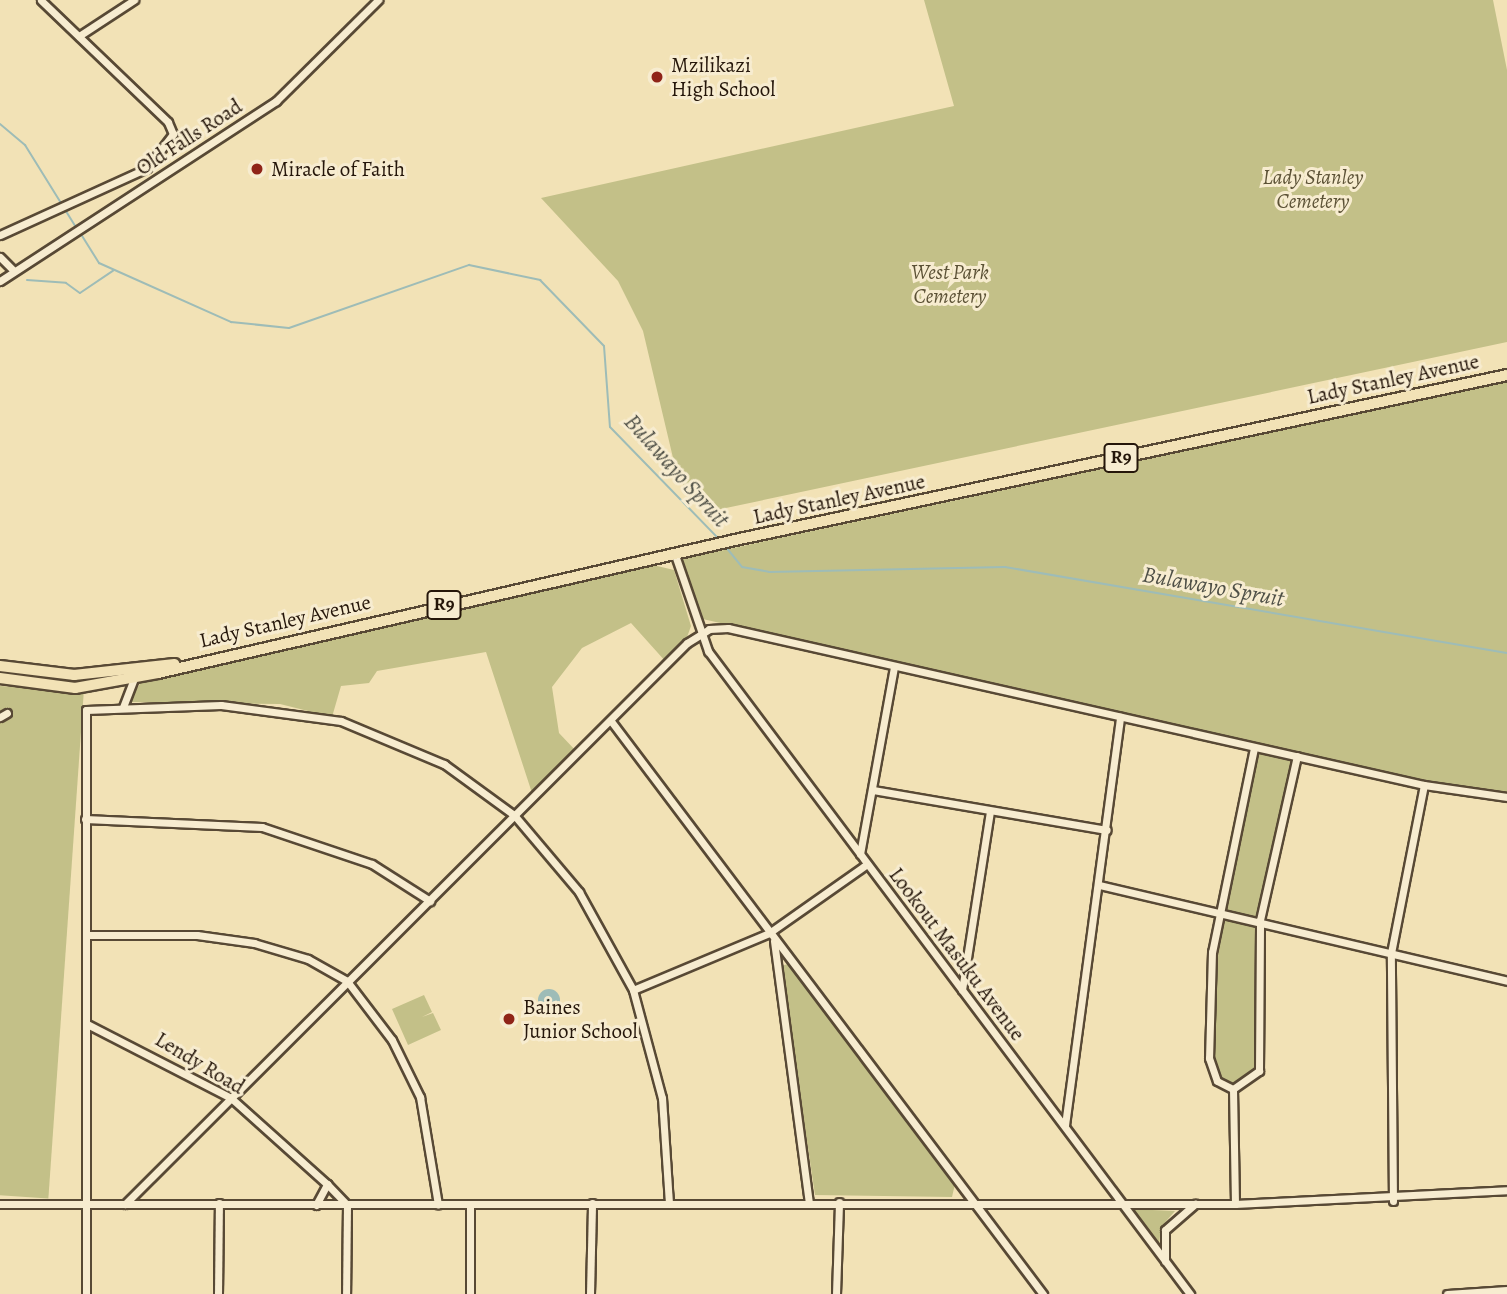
<!DOCTYPE html>
<html>
<head>
<meta charset="utf-8">
<style>
	body { margin:0 }
	#map { position:relative; width:1507px; height:1294px; overflow:hidden; background:#f2e2b6; font-family:Alegreya,serif }
	div>[style] { position:absolute }
	[style*='--x'] { left:calc(var(--x)*1px); top:calc(var(--y)*1px); width:calc(var(--w)*1px); rotate:calc(var(--a)*1deg) }
	.green>* { inset:0; background:#c3c088; transform-origin:0 0 }
	.water>* { inset:0; background:#9ebcb7 }
	.round { border-radius:50% }
	.stream>* { height:2px; margin:-1px; padding:0 1px; transform-origin:1px; border-radius:1px; background:#9ebcb7 }
	.roads { filter:drop-shadow(2px 0 #584935) drop-shadow(-2px 0 #584935) drop-shadow(0 2px #584935) drop-shadow(0 -2px #584935) }
	.minor>* { height:7px; margin:-3.5px; padding:0 3.5px; transform-origin:3.5px; border-radius:3.5px; background:#f7ecd0 }
	.highway>* { height:10px; margin:-5px; padding:0 5px; transform-origin:5px; border-radius:5px; background:#f2e2b6 }
	.dots>* { width:19px; height:19px; translate:-50% -50%; box-sizing:border-box; border:4px solid #f7ecd0; border-radius:50% }
	span { translate:-50% -50%; white-space:nowrap; text-align:center; line-height:1.15; -webkit-text-stroke:6px #f7ecd0; paint-order:stroke }
	.shield-label span { padding:2px 5px; background:#f7ecd0; border:2px solid; border-radius:5px; -webkit-text-stroke-width:0 }
	.shield-label { font-size:19px; color:#25160a; font-weight:700 }
	.poi-label { font-size:21px; color:#25160a }
	.left { translate:0 -50%; text-align:left }
	.street-label { font-size:21px; color:#25160a }
	.park-label { font-size:21px; color:#5c5236; font-style:italic }
	.water-label { font-size:23px; color:#4f5047; font-style:italic }
</style>
</head>
<body>
<div id="map">
	<div class="green">
		<i style="clip-path:polygon(924px 0,1493px 0,1507px 70px,1507px 342px,707px 512px,678px 479px,643px 331px,618px 281px,541px 198px,954px 106px)"></i>
		<i style="clip-path:polygon(1507px 382px,1507px 792px,1425px 780px,698px 618px,682px 559px)"></i>
		<i style="clip-path:polygon(653px 565px,674px 570px,691px 626px,686px 640px,666px 662px,631px 623px,582px 648px,552px 687px,559px 733px,576px 751px,532px 793px,486px 652px,377px 671px,369px 683px,341px 686px,332px 717px,280px 704px,129px 702px,141px 682px,184px 667px)"></i>
		<i style="left:0;top:686px;width:84px;height:508px;rotate:4deg"></i>
		<i style="clip-path:polygon(1258px 752px,1292px 759px,1255px 925px,1254px 1069px,1232px 1084px,1221px 1077px,1213px 1057px,1220px 917px)"></i>
		<i style="clip-path:polygon(788px 964px,955px 1184px,952px 1197px,815px 1195px,781px 966px)"></i>
		<i style="clip-path:polygon(424px 995px,432px 1012px,422px 1017px,433px 1013px,441px 1030px,408px 1045px,392px 1009px)"></i>
		<i style="clip-path:polygon(1130px 1209px,1175px 1211px,1161px 1227px,1159px 1245px)"></i>
	</div>
	<div class="water">
		<i class="round" style="left:538px;top:989px;width:22px;height:22px"></i>
	</div>
	<div class="stream">
		<i style="--x:0;--y:124;--w:33;--a:40"></i>
		<i style="--x:25;--y:145;--w:68;--a:58.2"></i>
		<i style="--x:64;--y:208;--w:22;--a:58"></i>
		<i style="--x:79;--y:231;--w:38;--a:58"></i>
		<i style="--x:99;--y:263;--w:145;--a:24.1"></i>
		<i style="--x:231;--y:322;--w:58;--a:5.9"></i>
		<i style="--x:289;--y:328;--w:191;--a:-19.3"></i>
		<i style="--x:469;--y:265;--w:73;--a:11.9"></i>
		<i style="--x:540;--y:280;--w:92;--a:45.9"></i>
		<i style="--x:604;--y:346;--w:81;--a:85.8"></i>
		<i style="--x:610;--y:427;--w:156;--a:45.8"></i>
		<i style="--x:27;--y:280;--w:39;--a:4"></i>
		<i style="--x:66;--y:283;--w:17;--a:36"></i>
		<i style="--x:80;--y:293;--w:40;--a:-34"></i>
		<i style="--x:725;--y:546;--w:27;--a:51"></i>
		<i style="--x:742;--y:567;--w:27;--a:10"></i>
		<i style="--x:769;--y:572;--w:236;--a:-1.2"></i>
		<i style="--x:1005;--y:567;--w:509;--a:9.72"></i>
	</div>
	<div class="roads">
		<div class="minor">
			<i style="--x:79;--y:36;--w:66;--a:-33.2"></i>
			<i style="--x:0;--y:235;--w:162;--a:-24.5"></i>
			<i style="--x:147;--y:168;--w:43;--a:-52.6"></i>
			<i style="--x:173;--y:134;--w:13;--a:-113"></i>
			<i style="--x:168;--y:122;--w:176;--a:-136.2"></i>
			<i style="--x:0;--y:257;--w:20;--a:45"></i>
			<i style="--x:0;--y:281;--w:330;--a:-33.1"></i>
			<i style="--x:276;--y:101;--w:144;--a:-44.7"></i>
			<i style="--x:675;--y:555;--w:102;--a:71"></i>
			<i style="--x:708;--y:651;--w:804;--a:53.14"></i>
			<i style="--x:123;--y:707;--w:33;--a:-69"></i>
			<i style="--x:0;--y:717;--w:8;--a:-30"></i>
			<i style="--x:611;--y:721;--w:718;--a:52.99"></i>
			<i style="--x:1254;--y:748;--w:208;--a:101.6"></i>
			<i style="--x:1212;--y:952;--w:106;--a:91.6"></i>
			<i style="--x:1209;--y:1058;--w:24;--a:71"></i>
			<i style="--x:1217;--y:1081;--w:18;--a:27"></i>
			<i style="--x:1233;--y:1089;--w:32;--a:-35"></i>
			<i style="--x:1259;--y:1071;--w:151;--a:-89.6"></i>
			<i style="--x:1260;--y:920;--w:168;--a:-77.3"></i>
			<i style="--x:873;--y:790;--w:237;--a:9.7"></i>
			<i style="--x:85;--y:819;--w:177;--a:2.6"></i>
			<i style="--x:262;--y:827;--w:116;--a:18.6"></i>
			<i style="--x:372;--y:864;--w:69;--a:32.5"></i>
			<i style="--x:860;--y:854;--w:190;--a:-79.7"></i>
			<i style="--x:1099;--y:885;--w:419;--a:13.2"></i>
			<i style="--x:86;--y:935;--w:111;--a:0"></i>
			<i style="--x:197;--y:935;--w:58;--a:8"></i>
			<i style="--x:254;--y:943;--w:56;--a:16.5"></i>
			<i style="--x:308;--y:959;--w:45;--a:29.4"></i>
			<i style="--x:347;--y:981;--w:74;--a:52.7"></i>
			<i style="--x:392;--y:1040;--w:64;--a:63.8"></i>
			<i style="--x:420;--y:1097;--w:109;--a:80.5"></i>
			<i style="--x:774;--y:941;--w:263;--a:82.4"></i>
			<i style="--x:633;--y:990;--w:147;--a:-22.7"></i>
			<i style="--x:769;--y:933;--w:120;--a:-35.1"></i>
			<i style="--x:962;--y:990;--w:180;--a:-81.1"></i>
			<i style="--x:87;--y:1024;--w:162;--a:27.2"></i>
			<i style="--x:231;--y:1098;--w:129;--a:41.9"></i>
			<i style="--x:327;--y:1184;--w:29;--a:46"></i>
			<i style="--x:347;--y:1205;--w:89;--a:90.6"></i>
			<i style="--x:1233;--y:1089;--w:115;--a:89"></i>
			<i style="--x:1065;--y:1125;--w:412;--a:-82.3"></i>
			<i style="--x:1393;--y:1201;--w:248;--a:-90.5"></i>
			<i style="--x:1391;--y:953;--w:171;--a:-78.9"></i>
			<i style="--x:0;--y:1204;--w:1235;--a:0"></i>
			<i style="--x:1235;--y:1204;--w:272;--a:-2.9"></i>
			<i style="--x:125;--y:1204;--w:794;--a:-44.95"></i>
			<i style="--x:687;--y:643;--w:26;--a:-32"></i>
			<i style="--x:709;--y:629;--w:19;--a:-3"></i>
			<i style="--x:728;--y:628;--w:713;--a:12.71"></i>
			<i style="--x:1424;--y:785;--w:84;--a:8.2"></i>
			<i style="--x:316;--y:1205;--w:24;--a:-62"></i>
			<i style="--x:1165;--y:1261;--w:31;--a:-90"></i>
			<i style="--x:1165;--y:1230;--w:40;--a:-41"></i>
			<i style="--x:86;--y:1294;--w:584;--a:-90"></i>
			<i style="--x:86;--y:710;--w:135;--a:-2.1"></i>
			<i style="--x:221;--y:705;--w:121;--a:7.6"></i>
			<i style="--x:341;--y:721;--w:112;--a:22.7"></i>
			<i style="--x:444;--y:764;--w:87;--a:36.1"></i>
			<i style="--x:514;--y:815;--w:101;--a:49.8"></i>
			<i style="--x:579;--y:892;--w:112;--a:61.1"></i>
			<i style="--x:633;--y:990;--w:112;--a:75"></i>
			<i style="--x:662;--y:1098;--w:106;--a:86.2"></i>
			<i style="--x:218;--y:1294;--w:91;--a:-89.4"></i>
			<i style="--x:470;--y:1294;--w:90;--a:-90"></i>
			<i style="--x:590;--y:1294;--w:91;--a:-88.7"></i>
			<i style="--x:836;--y:1294;--w:92;--a:-88.1"></i>
			<i style="--x:1447;--y:1294;--w:60;--a:-3.8"></i>
		</div>
		<div class="highway">
			<i style="--x:0;--y:666;--w:75;--a:6.9"></i>
			<i style="--x:74;--y:675;--w:101;--a:-6.3"></i>
			<i style="--x:0;--y:678;--w:76;--a:7.6"></i>
			<i style="--x:75;--y:688;--w:84;--a:-10.2"></i>
			<i style="--x:158;--y:673;--w:592;--a:-12.98"></i>
			<i style="--x:735;--y:540;--w:789;--a:-12.06"></i>
		</div>
	</div>
	<div class="dots">
		<i style="left:657px;top:77px;background:#8f2418"></i>
		<i style="left:257px;top:169px;background:#8f2418"></i>
		<i style="left:509px;top:1019px;background:#8f2418"></i>
	</div>
	<div class="shield-label">
		<span style="left:1121px;top:458px">R9</span>
		<span style="left:444px;top:605px">R9</span>
	</div>
	<div class="poi-label">
		<span class="left" style="left:671px;top:77px">Mzilikazi<br>High School</span>
		<span class="left" style="left:271px;top:169px">Miracle of Faith</span>
		<span class="left" style="left:523px;top:1019px">Baines<br>Junior School</span>
	</div>
	<div class="street-label">
		<span style="left:189px;top:137px;rotate:-33deg">Old Falls Road</span>
		<span style="left:1393px;top:379px;rotate:-12deg">Lady Stanley Avenue</span>
		<span style="left:839px;top:499px;rotate:-12deg">Lady Stanley Avenue</span>
		<span style="left:285px;top:621px;rotate:-13deg">Lady Stanley Avenue</span>
		<span style="left:957px;top:954px;rotate:53deg">Lookout Masuku Avenue</span>
		<span style="left:200px;top:1063px;rotate:31deg">Lendy Road</span>
	</div>
	<div class="park-label">
		<span style="left:1313px;top:189px">Lady Stanley<br>Cemetery</span>
		<span style="left:950px;top:284px">West Park<br>Cemetery</span>
	</div>
	<div class="water-label">
		<span style="left:676px;top:471px;rotate:48deg">Bulawayo Spruit</span>
		<span style="left:1213px;top:587px;rotate:10deg">Bulawayo Spruit</span>
	</div>
</div>
</body>
</html>
